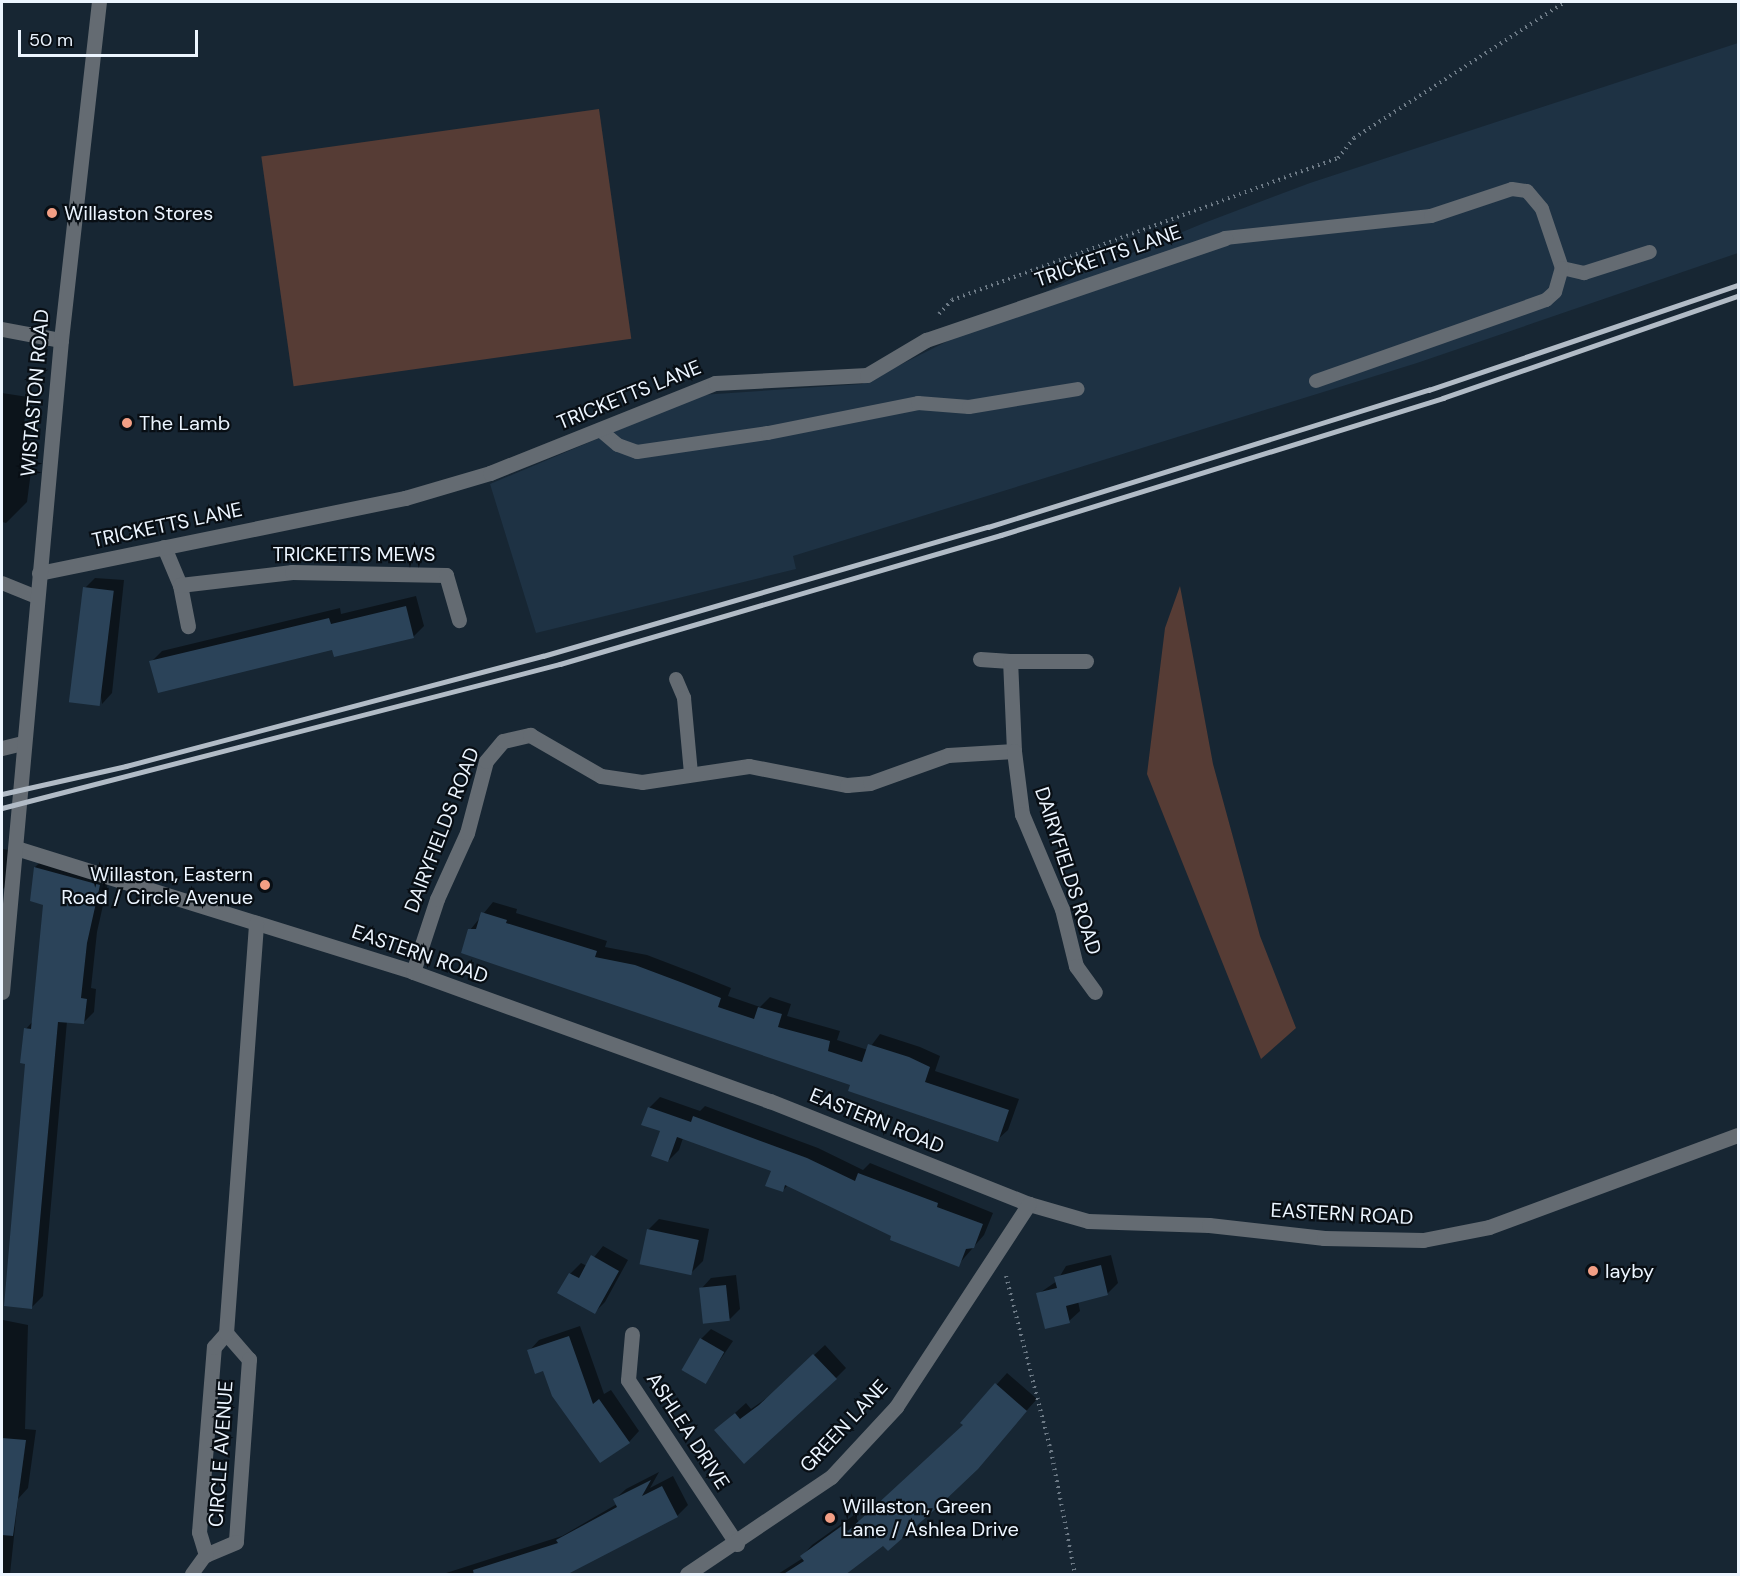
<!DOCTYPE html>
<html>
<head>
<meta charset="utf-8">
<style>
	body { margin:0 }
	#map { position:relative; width:1740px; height:1576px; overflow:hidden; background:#172633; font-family:"DM Sans",sans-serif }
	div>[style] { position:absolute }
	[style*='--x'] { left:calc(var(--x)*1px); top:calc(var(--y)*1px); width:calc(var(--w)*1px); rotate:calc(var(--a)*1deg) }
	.built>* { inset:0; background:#1e3244 }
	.green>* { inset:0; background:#563c35; transform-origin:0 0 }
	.shadow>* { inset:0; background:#0007 }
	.building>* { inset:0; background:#2b4359; transform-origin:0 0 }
	.path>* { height:4px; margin-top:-2px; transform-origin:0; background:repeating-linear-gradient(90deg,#6d7a86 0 1.5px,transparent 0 6px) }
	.service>* { height:14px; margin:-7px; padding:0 7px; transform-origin:7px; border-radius:7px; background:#646b72 }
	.minor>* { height:15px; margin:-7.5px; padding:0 7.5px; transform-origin:7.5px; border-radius:7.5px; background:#646b72 }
	.tertiary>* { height:15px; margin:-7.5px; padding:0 7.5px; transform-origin:7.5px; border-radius:7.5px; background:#646b72 }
	.rail>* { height:4.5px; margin:-2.25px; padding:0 2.25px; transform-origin:2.25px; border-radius:2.25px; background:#b1bbc6 }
	.dots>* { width:16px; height:16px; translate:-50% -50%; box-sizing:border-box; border:3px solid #080e14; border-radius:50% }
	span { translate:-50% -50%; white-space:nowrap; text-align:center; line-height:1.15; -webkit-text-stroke:4.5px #080e14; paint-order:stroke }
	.poi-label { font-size:20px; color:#ecf5ff }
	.left { translate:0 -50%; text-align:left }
	.right { translate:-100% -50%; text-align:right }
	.street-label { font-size:20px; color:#ecf5ff }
	.frame { position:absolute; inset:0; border:3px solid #ecf5ff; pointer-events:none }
	.scale { position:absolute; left:18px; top:30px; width:180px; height:27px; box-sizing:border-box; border:3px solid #ecf5ff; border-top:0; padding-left:8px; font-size:18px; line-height:21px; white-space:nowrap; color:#ecf5ff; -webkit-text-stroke:4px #080e14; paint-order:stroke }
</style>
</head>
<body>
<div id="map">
	<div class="built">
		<i style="clip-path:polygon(1738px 43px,1738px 253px,1417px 363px,793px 556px,796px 569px,536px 633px,490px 484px,701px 395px,862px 384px,1079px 275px,1204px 223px,1310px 183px)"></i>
	</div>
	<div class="green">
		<i style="left:599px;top:109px;width:232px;height:341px;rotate:82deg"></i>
		<i style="clip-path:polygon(1180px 586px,1213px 764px,1260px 936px,1296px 1028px,1261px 1059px,1147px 774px,1165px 628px)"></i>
	</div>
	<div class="shadow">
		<i style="clip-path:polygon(2px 393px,28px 397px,24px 424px,32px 424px,27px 457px,33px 456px,27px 502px,6px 523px,2px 522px)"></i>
		<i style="clip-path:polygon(95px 578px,124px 580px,112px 693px,102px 704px,85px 588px)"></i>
		<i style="clip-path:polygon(416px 596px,424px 626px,413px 637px,333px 648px,151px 662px,162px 651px,340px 608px,341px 614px)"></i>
		<i style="clip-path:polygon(2px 849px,10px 850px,9px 883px,2px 890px)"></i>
		<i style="clip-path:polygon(46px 857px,110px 874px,97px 932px,91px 988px,96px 989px,94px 1012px,83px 1023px,67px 1021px,43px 1296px,32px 1307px,26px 1029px,33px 1021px,44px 904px,35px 867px)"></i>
		<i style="clip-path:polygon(493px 902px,517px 909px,516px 913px,607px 941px,605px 947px,647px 955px,694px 973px,731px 988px,728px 996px,760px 1007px,770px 997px,791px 1004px,787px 1016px,840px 1031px,837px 1040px,868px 1050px,880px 1034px,920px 1047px,940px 1056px,935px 1071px,1019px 1099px,1008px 1130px,997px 1140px,470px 930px)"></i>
		<i style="clip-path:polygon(660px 1097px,700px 1111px,705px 1106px,818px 1148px,863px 1170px,870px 1163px,993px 1213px,984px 1235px,958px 1265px,788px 1185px,782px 1191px,773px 1170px,683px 1138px,679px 1150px,668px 1161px,662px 1130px,649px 1108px)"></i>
		<i style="clip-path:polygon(659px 1219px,709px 1229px,703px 1261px,692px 1272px,648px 1230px)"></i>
		<i style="clip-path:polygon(603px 1246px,628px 1260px,605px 1302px,595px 1312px,570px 1274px,581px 1263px,587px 1266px)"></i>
		<i style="clip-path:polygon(1111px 1255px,1118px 1283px,1107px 1294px,1078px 1301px,1080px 1311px,1069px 1321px,1038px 1294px,1057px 1281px,1066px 1266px)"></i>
		<i style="clip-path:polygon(736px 1275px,740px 1309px,730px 1319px,701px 1289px,711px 1278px)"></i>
		<i style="clip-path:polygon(3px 1320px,28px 1325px,25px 1429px,36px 1430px,28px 1488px,18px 1499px,10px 1574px,2px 1574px)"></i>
		<i style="clip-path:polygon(580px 1326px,604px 1394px,611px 1390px,639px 1431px,629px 1442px,544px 1369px,529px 1351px,539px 1340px)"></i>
		<i style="clip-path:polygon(711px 1329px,733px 1341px,705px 1382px,701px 1339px)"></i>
		<i style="clip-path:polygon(825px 1345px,846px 1368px,836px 1378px,716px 1430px,746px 1403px,751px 1409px,771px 1395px)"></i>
		<i style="clip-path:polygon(1007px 1373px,1037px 1399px,969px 1475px,843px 1574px,778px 1574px,803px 1558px,802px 1556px,812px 1545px,854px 1515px,859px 1522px,965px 1425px,963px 1422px)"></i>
		<i style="clip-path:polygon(659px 1472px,650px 1488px,673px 1476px,688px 1505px,677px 1516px,563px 1574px,443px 1574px,562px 1536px,617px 1504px,615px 1499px,626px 1489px)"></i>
	</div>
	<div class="building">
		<i style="left:83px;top:587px;width:31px;height:116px;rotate:7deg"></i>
		<i style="clip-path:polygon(406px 606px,414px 638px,334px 657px,332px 650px,158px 693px,149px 661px,329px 618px,331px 624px)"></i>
		<i style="clip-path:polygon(34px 867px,100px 885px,87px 943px,81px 998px,87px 999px,84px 1024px,58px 1022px,32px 1309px,4px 1306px,25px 1064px,20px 1063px,24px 1028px,31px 1029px,43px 905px,30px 901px)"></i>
		<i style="clip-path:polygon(481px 912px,507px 920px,506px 923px,597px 951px,595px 957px,635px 965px,683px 983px,721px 998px,718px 1007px,754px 1019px,758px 1007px,782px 1014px,778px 1027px,830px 1041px,828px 1051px,862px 1062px,868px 1044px,909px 1057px,930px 1067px,925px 1082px,1009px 1110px,998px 1142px,848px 1091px,850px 1085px,461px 953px,468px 929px,476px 929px)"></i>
		<i style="clip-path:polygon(648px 1107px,691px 1122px,693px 1116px,807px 1158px,855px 1181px,858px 1173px,938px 1203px,937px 1207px,983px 1224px,974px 1248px,966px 1249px,959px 1267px,890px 1240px,891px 1236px,785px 1185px,783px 1192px,765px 1186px,771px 1171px,677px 1137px,668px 1162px,651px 1156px,660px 1131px,641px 1125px)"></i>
		<i style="left:647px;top:1229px;width:53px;height:36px;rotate:12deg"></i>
		<i style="clip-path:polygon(591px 1255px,619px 1271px,595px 1314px,557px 1293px,569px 1273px,579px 1278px)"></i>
		<i style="clip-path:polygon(1101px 1265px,1108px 1295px,1066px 1306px,1070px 1323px,1045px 1329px,1036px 1293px,1057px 1288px,1054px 1277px)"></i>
		<i style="left:726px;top:1285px;width:36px;height:27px;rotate:84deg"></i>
		<i style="clip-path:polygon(569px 1336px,593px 1404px,599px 1399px,630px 1443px,600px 1463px,552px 1396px,543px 1371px,535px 1374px,527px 1350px)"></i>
		<i style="left:700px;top:1338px;width:28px;height:37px;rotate:30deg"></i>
		<i style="clip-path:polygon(813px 1354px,837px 1379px,744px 1464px,714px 1430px,735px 1413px,740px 1419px,759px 1405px)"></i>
		<i style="clip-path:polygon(995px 1383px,1027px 1411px,978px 1469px,940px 1505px,888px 1551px,883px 1546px,845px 1575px,782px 1575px,804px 1561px,800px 1556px,843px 1525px,848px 1531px,963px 1425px,960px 1423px)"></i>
		<i style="clip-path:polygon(2px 1438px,26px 1440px,13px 1536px,2px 1535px)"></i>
		<i style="clip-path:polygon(651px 1480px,642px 1496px,662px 1486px,678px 1517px,566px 1575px,474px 1575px,473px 1570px,558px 1543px,556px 1540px,617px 1507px,613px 1499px)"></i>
	</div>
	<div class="path">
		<i style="--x:939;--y:314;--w:19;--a:-47"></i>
		<i style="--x:952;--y:300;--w:411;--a:-20.2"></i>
		<i style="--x:1338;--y:158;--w:26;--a:-51"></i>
		<i style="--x:1354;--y:138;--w:251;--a:-32.8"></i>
		<i style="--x:1006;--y:1276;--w:181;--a:75.6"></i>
		<i style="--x:1051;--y:1451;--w:125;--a:79"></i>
	</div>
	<div class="service">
		<i style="--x:1225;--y:238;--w:207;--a:-6.1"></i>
		<i style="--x:1431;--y:216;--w:85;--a:-18.4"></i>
		<i style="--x:1512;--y:189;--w:15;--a:8"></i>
		<i style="--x:1527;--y:191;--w:23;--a:50"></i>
		<i style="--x:1542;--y:209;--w:62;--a:71.3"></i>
		<i style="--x:1562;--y:268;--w:23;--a:13"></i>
		<i style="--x:1584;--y:273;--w:69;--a:-17.7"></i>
		<i style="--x:1316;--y:381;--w:244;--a:-19.4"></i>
		<i style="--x:1546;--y:300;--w:12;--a:-42"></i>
		<i style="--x:1555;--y:292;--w:25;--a:-74"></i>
		<i style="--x:600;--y:430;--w:23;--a:40"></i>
		<i style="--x:618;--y:445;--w:20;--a:20"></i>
		<i style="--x:637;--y:452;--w:132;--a:-8.3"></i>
		<i style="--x:768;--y:433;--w:153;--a:-11.3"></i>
		<i style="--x:918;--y:403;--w:51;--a:4.5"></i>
		<i style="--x:969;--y:407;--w:110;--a:-9.4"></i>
		<i style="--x:2;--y:583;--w:38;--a:22"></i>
		<i style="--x:676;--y:679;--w:21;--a:67"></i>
		<i style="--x:684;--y:698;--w:76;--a:84.7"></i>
		<i style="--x:192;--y:1574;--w:24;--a:-54"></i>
	</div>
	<div class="minor">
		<i style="--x:2;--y:329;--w:60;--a:10.6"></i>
		<i style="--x:164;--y:547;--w:41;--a:67.2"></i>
		<i style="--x:180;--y:585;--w:42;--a:79"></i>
		<i style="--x:39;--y:573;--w:374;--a:-11.6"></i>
		<i style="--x:405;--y:498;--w:89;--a:-16.4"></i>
		<i style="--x:490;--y:473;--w:242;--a:-21.8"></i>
		<i style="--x:715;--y:383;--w:152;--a:-3"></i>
		<i style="--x:867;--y:375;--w:69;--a:-30.7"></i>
		<i style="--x:926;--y:340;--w:316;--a:-18.8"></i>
		<i style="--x:180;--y:585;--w:113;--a:-6.6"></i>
		<i style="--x:292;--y:572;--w:154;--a:1.1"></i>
		<i style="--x:446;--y:575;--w:47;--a:73.9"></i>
		<i style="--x:980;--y:659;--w:30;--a:4"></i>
		<i style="--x:2;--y:748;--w:21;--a:-14"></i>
		<i style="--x:1014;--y:751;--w:90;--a:-92.5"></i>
		<i style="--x:1010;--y:661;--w:76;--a:0"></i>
		<i style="--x:16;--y:848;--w:416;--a:17.3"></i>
		<i style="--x:413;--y:972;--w:380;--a:19.9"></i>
		<i style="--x:770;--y:1101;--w:279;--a:21.7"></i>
		<i style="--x:1029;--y:1204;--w:61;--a:16.1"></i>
		<i style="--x:1088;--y:1221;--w:121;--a:1.9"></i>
		<i style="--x:1209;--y:1225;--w:116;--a:6.4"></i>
		<i style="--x:1324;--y:1238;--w:99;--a:1.2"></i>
		<i style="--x:1423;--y:1240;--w:67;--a:-11.1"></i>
		<i style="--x:1489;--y:1227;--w:265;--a:-20.3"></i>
		<i style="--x:413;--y:972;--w:77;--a:-71.8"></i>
		<i style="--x:437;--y:899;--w:72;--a:-65.6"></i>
		<i style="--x:467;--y:833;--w:74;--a:-75.2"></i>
		<i style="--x:486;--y:761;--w:26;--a:-50"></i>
		<i style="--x:503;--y:741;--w:28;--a:-13"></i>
		<i style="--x:530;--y:735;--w:82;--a:30"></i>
		<i style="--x:601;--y:776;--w:41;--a:8.3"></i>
		<i style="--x:642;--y:782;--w:108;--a:-8.5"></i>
		<i style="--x:749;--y:766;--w:100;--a:11"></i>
		<i style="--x:847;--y:785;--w:23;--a:-5"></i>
		<i style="--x:870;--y:783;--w:83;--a:-19.7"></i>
		<i style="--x:948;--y:755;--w:66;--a:-3.5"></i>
		<i style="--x:1014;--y:751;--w:64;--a:82.8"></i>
		<i style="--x:1022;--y:814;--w:103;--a:67.2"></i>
		<i style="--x:1062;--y:909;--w:59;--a:76.2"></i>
		<i style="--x:1076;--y:966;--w:32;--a:54"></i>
		<i style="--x:226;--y:1333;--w:35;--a:49"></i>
		<i style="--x:249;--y:1359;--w:183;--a:94.1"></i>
		<i style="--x:236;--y:1542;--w:33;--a:157"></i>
		<i style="--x:206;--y:1555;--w:24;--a:-107"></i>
		<i style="--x:199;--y:1532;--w:186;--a:-85.4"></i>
		<i style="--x:214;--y:1347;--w:18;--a:-49"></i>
		<i style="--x:226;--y:1333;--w:411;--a:-85.8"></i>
		<i style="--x:632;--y:1334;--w:46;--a:95"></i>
		<i style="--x:628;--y:1380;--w:197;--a:56.4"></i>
		<i style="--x:687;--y:1574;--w:174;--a:-34"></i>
		<i style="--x:831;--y:1477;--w:96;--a:-47.1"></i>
		<i style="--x:896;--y:1407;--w:243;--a:-56.8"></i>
	</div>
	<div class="tertiary">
		<i style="--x:2;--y:992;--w:655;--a:-84.83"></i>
		<i style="--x:61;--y:340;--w:340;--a:-83.6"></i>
	</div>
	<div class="rail">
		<i style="--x:2;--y:794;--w:127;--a:-12.7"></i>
		<i style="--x:126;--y:766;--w:431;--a:-14.8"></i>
		<i style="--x:543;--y:656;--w:463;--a:-16.2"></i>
		<i style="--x:988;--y:527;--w:462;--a:-17.3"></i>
		<i style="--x:1429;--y:390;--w:326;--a:-18.8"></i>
		<i style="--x:2;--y:808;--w:576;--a:-14.47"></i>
		<i style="--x:560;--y:664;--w:459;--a:-16.3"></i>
		<i style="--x:1001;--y:535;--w:463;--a:-17.2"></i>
		<i style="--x:1443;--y:398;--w:312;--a:-19.1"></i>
	</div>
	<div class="dots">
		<i style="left:52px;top:213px;background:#f39f85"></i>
		<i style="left:127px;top:423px;background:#f39f85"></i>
		<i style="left:265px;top:885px;background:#f39f85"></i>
		<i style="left:1593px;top:1271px;background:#f39f85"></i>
		<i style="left:830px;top:1518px;background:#f39f85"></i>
	</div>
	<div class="poi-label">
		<span class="left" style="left:64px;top:213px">Willaston Stores</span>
		<span class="left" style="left:139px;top:423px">The Lamb</span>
		<span class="right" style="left:253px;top:886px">Willaston, Eastern<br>Road / Circle Avenue</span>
		<span class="left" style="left:1605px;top:1271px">layby</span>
		<span class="left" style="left:842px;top:1518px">Willaston, Green<br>Lane / Ashlea Drive</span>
	</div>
	<div class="street-label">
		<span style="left:1108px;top:256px;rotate:-19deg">TRICKETTS LANE</span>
		<span style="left:35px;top:393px;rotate:-85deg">WISTASTON ROAD</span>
		<span style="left:629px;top:395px;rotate:-22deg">TRICKETTS LANE</span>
		<span style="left:167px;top:525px;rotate:-12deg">TRICKETTS LANE</span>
		<span style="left:354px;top:554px">TRICKETTS MEWS</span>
		<span style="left:442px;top:830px;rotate:-69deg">DAIRYFIELDS ROAD</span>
		<span style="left:1068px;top:871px;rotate:72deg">DAIRYFIELDS ROAD</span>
		<span style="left:420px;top:954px;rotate:19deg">EASTERN ROAD</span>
		<span style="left:877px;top:1121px;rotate:22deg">EASTERN ROAD</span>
		<span style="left:1342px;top:1214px;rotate:3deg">EASTERN ROAD</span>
		<span style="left:844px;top:1426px;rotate:-47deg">GREEN LANE</span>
		<span style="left:688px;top:1431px;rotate:57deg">ASHLEA DRIVE</span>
		<span style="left:221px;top:1454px;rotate:-86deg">CIRCLE AVENUE</span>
	</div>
	<div class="frame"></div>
	<div class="scale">50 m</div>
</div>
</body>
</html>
